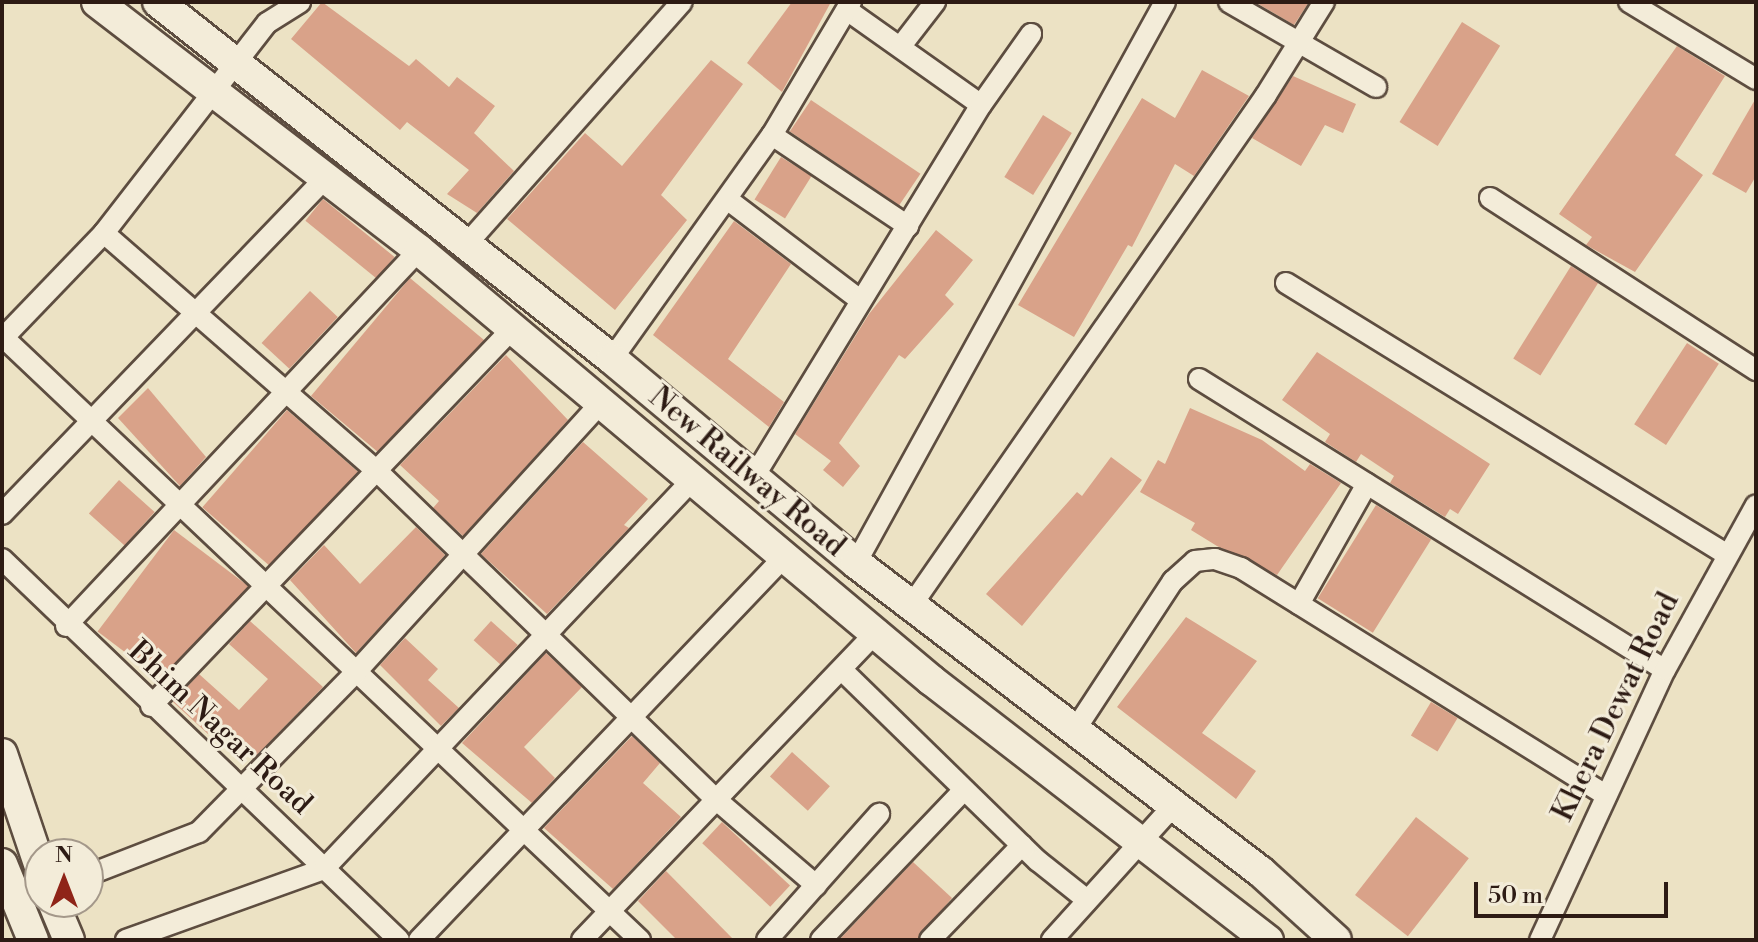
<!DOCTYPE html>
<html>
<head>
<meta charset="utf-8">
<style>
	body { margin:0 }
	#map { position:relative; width:1758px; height:942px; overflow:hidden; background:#ece2c4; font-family:"Libre Bodoni",serif }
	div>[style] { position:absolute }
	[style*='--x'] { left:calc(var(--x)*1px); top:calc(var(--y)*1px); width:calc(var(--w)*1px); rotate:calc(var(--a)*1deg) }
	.building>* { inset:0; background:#d9a289; transform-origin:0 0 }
	.roads { filter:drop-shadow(2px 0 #5d4d40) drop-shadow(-2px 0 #5d4d40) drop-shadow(0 2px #5d4d40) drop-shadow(0 -2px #5d4d40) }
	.street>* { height:20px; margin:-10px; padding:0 10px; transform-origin:10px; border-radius:10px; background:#f3ecd9 }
	.secondary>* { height:30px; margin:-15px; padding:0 15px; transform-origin:15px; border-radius:15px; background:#f3ecd9 }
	span { translate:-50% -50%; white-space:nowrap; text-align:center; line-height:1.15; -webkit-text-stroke:6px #f3ecd9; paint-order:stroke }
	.street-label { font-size:30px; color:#2d1b14 }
	.frame { position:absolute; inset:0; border:4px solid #2d1b14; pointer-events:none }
	.north { position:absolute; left:24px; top:838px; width:80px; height:80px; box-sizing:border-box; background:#f3ecd9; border:2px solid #a4988a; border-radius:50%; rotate:0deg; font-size:22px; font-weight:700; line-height:32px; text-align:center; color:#2d1b14 }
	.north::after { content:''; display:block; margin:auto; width:28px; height:36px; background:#8f2418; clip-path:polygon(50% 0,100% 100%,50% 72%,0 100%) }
	.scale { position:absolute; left:1474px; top:882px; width:194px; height:36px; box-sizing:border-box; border:4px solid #2d1b14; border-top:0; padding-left:10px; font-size:24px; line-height:28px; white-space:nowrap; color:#2d1b14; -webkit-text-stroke:6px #f3ecd9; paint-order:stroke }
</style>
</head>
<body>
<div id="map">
	<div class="building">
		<i style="clip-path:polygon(322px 2px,409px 66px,416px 59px,449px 87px,457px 77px,495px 106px,474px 133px,514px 171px,477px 213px,447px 194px,469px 170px,407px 122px,400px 130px,291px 39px)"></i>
		<i style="clip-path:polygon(792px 2px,831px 2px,782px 92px,747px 63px)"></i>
		<i style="clip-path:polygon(1255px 2px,1309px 2px,1294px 25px)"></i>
		<i style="left:1462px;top:22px;width:45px;height:118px;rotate:32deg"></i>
		<i style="clip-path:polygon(1677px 46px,1725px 76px,1675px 155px,1703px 175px,1635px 272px,1586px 245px,1592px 237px,1559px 214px)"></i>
		<i style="clip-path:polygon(711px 60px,743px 84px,661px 195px,687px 220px,615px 310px,507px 219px,585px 133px,622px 166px)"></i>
		<i style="clip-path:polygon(1202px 70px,1249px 96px,1194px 176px,1175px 164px,1132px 247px,1128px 245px,1074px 337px,1018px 305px,1142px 98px,1175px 118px)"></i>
		<i style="clip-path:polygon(1293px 76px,1356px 104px,1343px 133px,1325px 125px,1301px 166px,1252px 138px)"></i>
		<i style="clip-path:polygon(1756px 98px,1756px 176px,1746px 193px,1712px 174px)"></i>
		<i style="left:811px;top:100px;width:132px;height:38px;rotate:34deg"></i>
		<i style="left:1043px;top:115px;width:34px;height:73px;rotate:32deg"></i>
		<i style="left:781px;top:157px;width:36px;height:50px;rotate:32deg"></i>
		<i style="left:323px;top:199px;width:92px;height:28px;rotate:39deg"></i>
		<i style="clip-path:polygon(734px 221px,791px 264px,728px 359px,784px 402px,769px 427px,653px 335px)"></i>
		<i style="clip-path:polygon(936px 230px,973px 260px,945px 295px,954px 304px,905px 359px,899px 355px,839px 443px,860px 466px,843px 487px,823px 470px,831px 461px,795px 434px,869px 314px)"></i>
		<i style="left:1571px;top:266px;width:32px;height:109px;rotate:32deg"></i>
		<i style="left:410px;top:278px;width:97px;height:154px;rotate:40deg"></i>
		<i style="left:310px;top:291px;width:38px;height:71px;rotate:43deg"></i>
		<i style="left:1687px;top:343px;width:38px;height:97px;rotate:33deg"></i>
		<i style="clip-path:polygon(1317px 352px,1490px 464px,1458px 514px,1450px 509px,1445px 517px,1390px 483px,1394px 476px,1361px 454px,1356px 462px,1325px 442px,1330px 434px,1282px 400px)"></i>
		<i style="clip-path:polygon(506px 355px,568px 420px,463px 536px,433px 508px,439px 501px,400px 465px)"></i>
		<i style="clip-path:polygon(148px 388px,206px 457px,180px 486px,118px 418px)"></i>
		<i style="clip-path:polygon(1190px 408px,1262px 440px,1305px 471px,1310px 464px,1341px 483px,1277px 575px,1217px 546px,1191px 530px,1195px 523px,1140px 492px,1158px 460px,1165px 464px)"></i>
		<i style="left:287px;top:410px;width:94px;height:129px;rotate:41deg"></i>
		<i style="clip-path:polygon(583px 442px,648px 499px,624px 525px,629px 528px,547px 614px,481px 554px)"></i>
		<i style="clip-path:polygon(1111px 457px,1142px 480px,1022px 626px,986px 594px,1077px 492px,1082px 496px)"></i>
		<i style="left:119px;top:480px;width:48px;height:45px;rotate:42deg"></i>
		<i style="left:1376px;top:505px;width:65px;height:110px;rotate:32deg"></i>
		<i style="clip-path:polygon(416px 527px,445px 555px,356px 653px,290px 580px,324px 545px,360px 584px)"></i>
		<i style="left:174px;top:530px;width:93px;height:127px;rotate:37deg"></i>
		<i style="clip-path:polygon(1186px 617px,1257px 661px,1202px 733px,1256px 771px,1236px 799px,1117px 707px)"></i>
		<i style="clip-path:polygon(250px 621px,323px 687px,253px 759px,216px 726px,208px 734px,173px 702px,199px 674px,239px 710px,268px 679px,229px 644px)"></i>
		<i style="left:491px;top:621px;width:36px;height:26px;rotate:42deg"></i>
		<i style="clip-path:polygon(405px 638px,438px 669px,428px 680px,459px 708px,441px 726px,380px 665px)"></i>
		<i style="clip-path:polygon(546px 653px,582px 687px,524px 747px,555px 778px,532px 803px,462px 743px)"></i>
		<i style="left:1431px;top:702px;width:31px;height:39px;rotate:31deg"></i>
		<i style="clip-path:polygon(632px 736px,660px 763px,643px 783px,681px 817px,613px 889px,544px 828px)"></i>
		<i style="left:792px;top:752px;width:51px;height:33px;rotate:42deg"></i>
		<i style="left:1416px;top:817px;width:67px;height:99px;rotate:38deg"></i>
		<i style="left:722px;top:822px;width:93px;height:29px;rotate:43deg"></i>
		<i style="clip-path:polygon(913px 862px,952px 898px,917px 940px,839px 940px)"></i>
		<i style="clip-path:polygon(666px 871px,734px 940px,677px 940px,638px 901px)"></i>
	</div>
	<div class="roads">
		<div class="street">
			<i style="--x:1229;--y:2;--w:170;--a:30"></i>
			<i style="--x:1629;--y:2;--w:149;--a:31.2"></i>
			<i style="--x:847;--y:10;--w:164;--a:35.3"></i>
			<i style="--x:901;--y:46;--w:56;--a:-52.3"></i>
			<i style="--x:772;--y:135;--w:164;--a:33.8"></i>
			<i style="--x:1490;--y:198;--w:317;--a:32.9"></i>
			<i style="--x:727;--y:199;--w:167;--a:37.2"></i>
			<i style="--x:104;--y:233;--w:361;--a:41.1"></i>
			<i style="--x:376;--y:470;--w:477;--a:44.1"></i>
			<i style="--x:719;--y:802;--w:128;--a:40.6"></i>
			<i style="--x:466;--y:245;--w:325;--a:-48.4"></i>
			<i style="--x:1286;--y:283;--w:517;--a:31.63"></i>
			<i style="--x:4;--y:338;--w:876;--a:43.43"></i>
			<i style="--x:2;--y:339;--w:147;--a:-46.1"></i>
			<i style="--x:104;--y:233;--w:266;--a:-52.2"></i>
			<i style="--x:267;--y:23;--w:39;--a:-32"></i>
			<i style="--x:612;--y:359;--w:275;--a:-54.5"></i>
			<i style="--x:772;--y:135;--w:155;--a:-59.3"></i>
			<i style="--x:1199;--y:379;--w:549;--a:31.98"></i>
			<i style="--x:755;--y:475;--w:434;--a:-58.6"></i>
			<i style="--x:981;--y:105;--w:87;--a:-54.8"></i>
			<i style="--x:2;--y:514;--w:467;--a:-46.1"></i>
			<i style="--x:2;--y:559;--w:550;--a:43.82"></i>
			<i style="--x:856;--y:563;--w:640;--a:-61.15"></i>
			<i style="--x:1299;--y:604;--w:138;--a:-60.5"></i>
			<i style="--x:911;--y:606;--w:622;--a:-55.21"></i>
			<i style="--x:1266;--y:95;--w:110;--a:-58.1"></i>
			<i style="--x:66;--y:626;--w:516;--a:-46.81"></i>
			<i style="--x:843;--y:671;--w:272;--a:44.3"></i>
			<i style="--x:1038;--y:861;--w:63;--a:38.5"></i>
			<i style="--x:151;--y:706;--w:522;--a:-46.24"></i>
			<i style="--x:1073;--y:733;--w:182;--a:-56.7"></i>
			<i style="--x:1173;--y:581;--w:30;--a:-42"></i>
			<i style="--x:1195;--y:561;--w:20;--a:-6"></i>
			<i style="--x:1215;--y:559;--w:28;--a:19"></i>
			<i style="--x:1241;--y:568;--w:428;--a:31.9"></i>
			<i style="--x:88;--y:875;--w:119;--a:-21.2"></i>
			<i style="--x:199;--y:832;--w:224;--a:-45.5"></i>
			<i style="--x:356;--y:672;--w:364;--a:-47.7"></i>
			<i style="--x:126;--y:940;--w:210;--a:-19.7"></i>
			<i style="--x:324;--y:869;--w:540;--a:-46.58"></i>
			<i style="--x:419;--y:940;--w:533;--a:-46.37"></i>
			<i style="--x:582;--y:940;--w:429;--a:-46.3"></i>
			<i style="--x:767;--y:940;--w:169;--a:-48.4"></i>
			<i style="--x:821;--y:940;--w:207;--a:-46.4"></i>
			<i style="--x:930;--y:940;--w:132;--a:-45.9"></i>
			<i style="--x:1052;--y:940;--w:181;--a:-47.9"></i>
			<i style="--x:1540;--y:940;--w:298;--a:-65.2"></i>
			<i style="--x:1665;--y:670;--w:188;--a:-61.1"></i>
		</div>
		<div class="secondary">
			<i style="--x:97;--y:2;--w:406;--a:37.6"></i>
			<i style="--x:419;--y:250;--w:669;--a:40.03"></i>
			<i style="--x:931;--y:680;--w:426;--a:37.7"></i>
			<i style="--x:158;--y:2;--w:578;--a:38.18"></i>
			<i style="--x:612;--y:359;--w:318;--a:39.9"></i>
			<i style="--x:856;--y:563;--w:509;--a:37.34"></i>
			<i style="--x:1261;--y:872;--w:101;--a:42.2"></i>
			<i style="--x:2;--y:754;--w:119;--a:71.4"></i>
			<i style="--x:2;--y:864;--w:82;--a:67.8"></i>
			<i style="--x:53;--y:902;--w:41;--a:67.2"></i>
		</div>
	</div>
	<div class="street-label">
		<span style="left:747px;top:472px;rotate:40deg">New Railway Road</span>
		<span style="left:1616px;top:707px;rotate:-64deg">Khera Dewat Road</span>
		<span style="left:220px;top:728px;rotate:43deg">Bhim Nagar Road</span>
	</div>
	<div class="frame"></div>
	<div class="north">N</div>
	<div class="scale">50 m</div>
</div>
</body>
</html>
